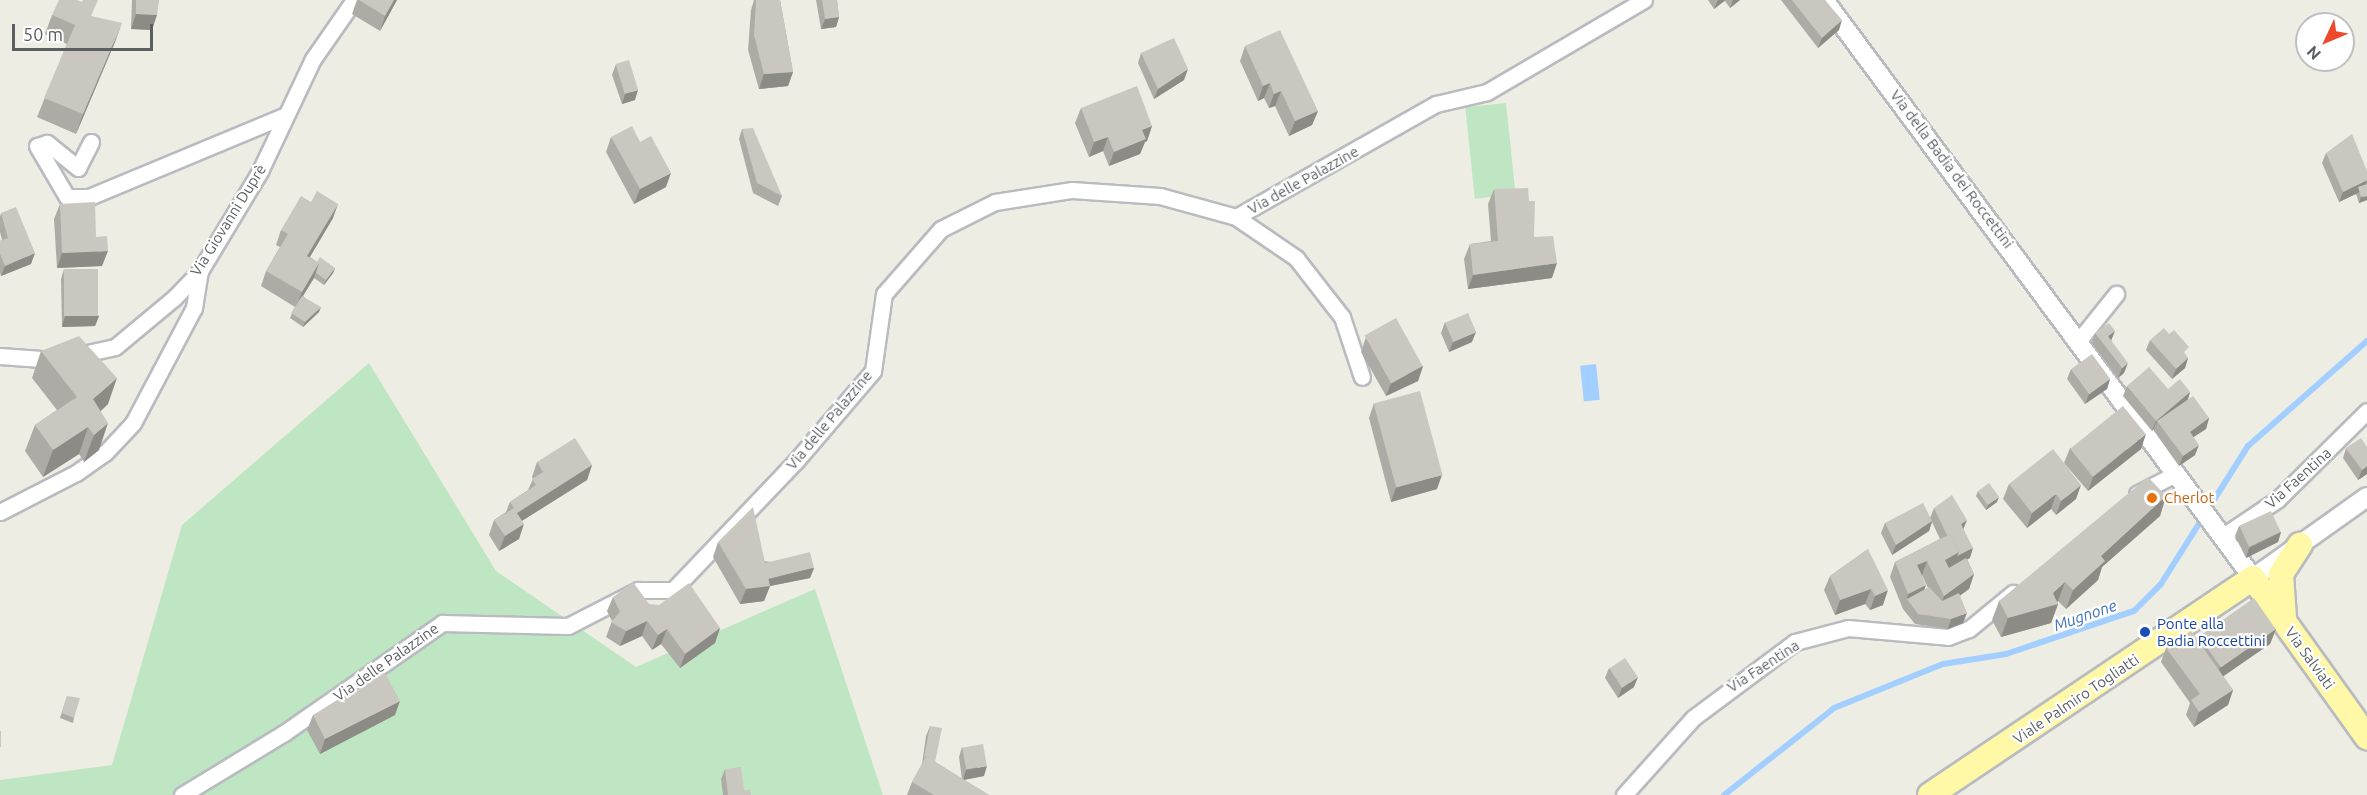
<!DOCTYPE html>
<html>
<head>
<meta charset="utf-8">
<style>
	body { margin:0 }
	#map { position:relative; width:2367px; height:795px; overflow:hidden; background:#eeede3; font-family:Ubuntu,sans-serif }
	div>[style] { position:absolute }
	[style*='--x'] { left:calc(var(--x)*1px); top:calc(var(--y)*1px); width:calc(var(--w)*1px); rotate:calc(var(--a)*1deg) }
	.green>* { inset:0; background:#bfe6c2; transform-origin:0 0 }
	.water>* { inset:0; background:#a2cfff; transform-origin:0 0 }
	.stream>* { height:6px; margin:-3px; padding:0 3px; transform-origin:3px; border-radius:3px; background:#a2cfff }
	.roads { filter:drop-shadow(2px 0 #b8bbc0) drop-shadow(-2px 0 #b8bbc0) drop-shadow(0 2px #b8bbc0) drop-shadow(0 -2px #b8bbc0) }
	.minor>* { height:15px; margin:-7.5px; padding:0 7.5px; transform-origin:7.5px; border-radius:7.5px; background:#fff }
	.tertiary>* { height:18px; margin:-9px; padding:0 9px; transform-origin:9px; border-radius:9px; background:#fff }
	.primary>* { height:24px; margin:-12px; padding:0 12px; transform-origin:12px; border-radius:12px; background:#fff8a7 }
	.wall>* { inset:0; background:#adaba5 }
	.shaded-wall>* { inset:0; background:#8d8b86 }
	.building>* { inset:0; background:#c9c7c0; transform-origin:0 0 }
	.dots>* { width:16px; height:16px; translate:-50% -50%; box-sizing:border-box; border:3px solid #fff; border-radius:50% }
	span { translate:-50% -50%; white-space:nowrap; text-align:center; line-height:1.15; -webkit-text-stroke:4.5px #fff; paint-order:stroke }
	.street-label { font-size:15px; color:#5b5f64 }
	.food-label { font-size:15px; color:#c56008 }
	.left { translate:0 -50%; text-align:left }
	.transit-label { font-size:15px; color:#164399 }
	.water-label { font-size:16px; color:#4072bc; font-style:italic }
	.north { position:absolute; left:2295px; top:12px; width:60px; height:60px; box-sizing:border-box; background:#fff; border:2px solid #bdbfc1; border-radius:50%; rotate:226deg; font-size:16px; font-weight:700; line-height:24px; text-align:center; color:#5b5f64 }
	.north::after { content:''; display:block; margin:auto; width:21px; height:27px; background:#ec4a2b; clip-path:polygon(50% 0,100% 100%,50% 72%,0 100%) }
	.scale { position:absolute; left:12px; top:24px; width:141px; height:27px; box-sizing:border-box; border:3px solid #5b5f64; border-top:0; padding-left:8px; font-size:18px; line-height:21px; white-space:nowrap; color:#5b5f64; -webkit-text-stroke:4px #fff; paint-order:stroke }
</style>
</head>
<body>
<div id="map">
	<div class="green">
		<i style="left:1506px;top:103px;width:92px;height:41px;rotate:84deg"></i>
		<i style="clip-path:polygon(369px 363px,496px 571px,636px 667px,815px 589px,883px 795px,0 795px,0 780px,112px 765px,182px 525px)"></i>
	</div>
	<div class="water">
		<i style="left:1596px;top:364px;width:36px;height:16px;rotate:84deg"></i>
	</div>
	<div class="stream">
		<i style="--x:1724;--y:795;--w:140;--a:-38.3"></i>
		<i style="--x:1834;--y:708;--w:118;--a:-22"></i>
		<i style="--x:1943;--y:664;--w:64;--a:-9"></i>
		<i style="--x:2006;--y:654;--w:135;--a:-18.6"></i>
		<i style="--x:2134;--y:611;--w:38;--a:-45"></i>
		<i style="--x:2161;--y:584;--w:163;--a:-57.8"></i>
		<i style="--x:2248;--y:446;--w:159;--a:-41.4"></i>
	</div>
	<div class="roads">
		<div class="minor">
			<i style="--x:91;--y:142;--w:29;--a:117"></i>
			<i style="--x:78;--y:168;--w:40;--a:-141"></i>
			<i style="--x:47;--y:143;--w:10;--a:163"></i>
			<i style="--x:37;--y:146;--w:59;--a:59.5"></i>
			<i style="--x:67;--y:197;--w:22;--a:0"></i>
			<i style="--x:89;--y:197;--w:213;--a:-22.6"></i>
			<i style="--x:1236;--y:217;--w:73;--a:34.3"></i>
			<i style="--x:1296;--y:258;--w:75;--a:52.1"></i>
			<i style="--x:1342;--y:317;--w:63;--a:71.6"></i>
			<i style="--x:2080;--y:339;--w:58;--a:-51.3"></i>
			<i style="--x:0;--y:356;--w:55;--a:4.2"></i>
			<i style="--x:55;--y:360;--w:61;--a:-12.2"></i>
			<i style="--x:115;--y:347;--w:77;--a:-39.7"></i>
			<i style="--x:174;--y:298;--w:37;--a:-46"></i>
			<i style="--x:200;--y:271;--w:117;--a:-59"></i>
			<i style="--x:260;--y:171;--w:124;--a:-64.7"></i>
			<i style="--x:313;--y:59;--w:72;--a:-55.2"></i>
			<i style="--x:2137;--y:494;--w:45;--a:-27.7"></i>
			<i style="--x:0;--y:512;--w:85;--a:-27.2"></i>
			<i style="--x:76;--y:473;--w:35;--a:-35"></i>
			<i style="--x:105;--y:453;--w:41;--a:-47"></i>
			<i style="--x:133;--y:423;--w:130;--a:-62.1"></i>
			<i style="--x:194;--y:308;--w:37;--a:-81"></i>
			<i style="--x:2223;--y:536;--w:66;--a:-33.9"></i>
			<i style="--x:2278;--y:499;--w:125;--a:-44.7"></i>
			<i style="--x:182;--y:795;--w:119;--a:-31.3"></i>
			<i style="--x:284;--y:733;--w:193;--a:-34.8"></i>
			<i style="--x:442;--y:623;--w:126;--a:1.4"></i>
			<i style="--x:568;--y:626;--w:79;--a:-27.2"></i>
			<i style="--x:638;--y:590;--w:35;--a:0"></i>
			<i style="--x:673;--y:590;--w:177;--a:-46.4"></i>
			<i style="--x:795;--y:462;--w:120;--a:-49.4"></i>
			<i style="--x:873;--y:371;--w:78;--a:-81.9"></i>
			<i style="--x:884;--y:294;--w:86;--a:-48.8"></i>
			<i style="--x:941;--y:229;--w:60;--a:-26.6"></i>
			<i style="--x:995;--y:202;--w:78;--a:-8.9"></i>
			<i style="--x:1072;--y:190;--w:88;--a:3.9"></i>
			<i style="--x:1160;--y:196;--w:79;--a:15.4"></i>
			<i style="--x:1236;--y:217;--w:230;--a:-29.5"></i>
			<i style="--x:1436;--y:104;--w:52;--a:-13.2"></i>
			<i style="--x:1487;--y:92;--w:182;--a:-30.4"></i>
			<i style="--x:1624;--y:795;--w:103;--a:-48.1"></i>
			<i style="--x:1693;--y:718;--w:127;--a:-36.7"></i>
			<i style="--x:1795;--y:642;--w:55;--a:-14.8"></i>
			<i style="--x:1848;--y:628;--w:100;--a:5.1"></i>
			<i style="--x:1948;--y:637;--w:22;--a:-21"></i>
			<i style="--x:1969;--y:629;--w:57;--a:-39.3"></i>
		</div>
		<div class="tertiary">
			<i style="--x:1824;--y:0;--w:720;--a:53.42"></i>
			<i style="--x:2253;--y:578;--w:140;--a:-35.4"></i>
		</div>
		<div class="primary">
			<i style="--x:2284;--y:618;--w:44;--a:-93.9"></i>
			<i style="--x:2281;--y:574;--w:35;--a:-57"></i>
			<i style="--x:1930;--y:795;--w:389;--a:-33.9"></i>
			<i style="--x:2253;--y:578;--w:196;--a:54.4"></i>
		</div>
	</div>
	<div class="wall">
		<i style="clip-path:polygon(132px 0,159px 0,152px 30px,131px 29px)"></i>
		<i style="clip-path:polygon(357px 0,397px 0,380px 31px,352px 14px)"></i>
		<i style="clip-path:polygon(754px 0,780px 0,793px 72px,788px 86px,759px 89px,748px 50px,751px 10px)"></i>
		<i style="clip-path:polygon(816px 0,837px 0,839px 17px,836px 27px,821px 29px)"></i>
		<i style="clip-path:polygon(1708px 0,1740px 0,1730px 8px,1725px 1px,1714px 9px)"></i>
		<i style="clip-path:polygon(1781px 0,1825px 0,1839px 30px,1818px 48px)"></i>
		<i style="clip-path:polygon(52px 15px,92px 16px,115px 42px,76px 134px,37px 117px,67px 44px,45px 34px)"></i>
		<i style="clip-path:polygon(1245px 46px,1318px 111px,1312px 125px,1289px 136px,1275px 106px,1269px 108px,1264px 98px,1258px 101px,1240px 61px)"></i>
		<i style="clip-path:polygon(1141px 53px,1184px 80px,1154px 99px,1138px 63px)"></i>
		<i style="clip-path:polygon(616px 64px,635px 100px,622px 104px,612px 75px)"></i>
		<i style="clip-path:polygon(1081px 108px,1152px 126px,1147px 141px,1145px 142px,1140px 154px,1109px 166px,1103px 151px,1089px 157px,1075px 123px)"></i>
		<i style="clip-path:polygon(742px 129px,782px 196px,778px 206px,753px 193px,739px 139px)"></i>
		<i style="clip-path:polygon(611px 137px,666px 187px,634px 204px,606px 152px)"></i>
		<i style="clip-path:polygon(2326px 153px,2367px 200px,2359px 203px,2356px 194px,2339px 202px,2322px 163px)"></i>
		<i style="clip-path:polygon(1494px 189px,1529px 201px,1534px 237px,1552px 278px,1468px 289px,1464px 259px,1470px 244px,1491px 241px,1488px 204px)"></i>
		<i style="clip-path:polygon(60px 204px,96px 237px,102px 266px,57px 268px,54px 219px)"></i>
		<i style="clip-path:polygon(1px 213px,31px 264px,1px 276px,0 273px,0 241px,2px 240px,0 232px,0 217px)"></i>
		<i style="clip-path:polygon(333px 218px,310px 257px,317px 262px,335px 268px,333px 273px,324px 285px,314px 278px,303px 296px,319px 312px,303px 327px,290px 318px,295px 307px,261px 286px,266px 271px,280px 247px,276px 245px,281px 230px)"></i>
		<i style="clip-path:polygon(64px 269px,99px 316px,95px 326px,62px 327px,61px 279px)"></i>
		<i style="clip-path:polygon(1445px 322px,1472px 342px,1449px 352px,1441px 333px)"></i>
		<i style="clip-path:polygon(2095px 333px,2111px 340px,2124px 373px,2118px 378px,2092px 343px)"></i>
		<i style="clip-path:polygon(1366px 337px,1423px 366px,1418px 381px,1386px 396px,1361px 352px)"></i>
		<i style="clip-path:polygon(2150px 340px,2186px 356px,2188px 358px,2185px 368px,2172px 379px,2146px 350px)"></i>
		<i style="clip-path:polygon(41px 351px,108px 404px,101px 411px,99px 450px,84px 462px,79px 454px,43px 477px,25px 451px,35px 425px,57px 410px,32px 378px)"></i>
		<i style="clip-path:polygon(2071px 369px,2110px 379px,2107px 389px,2085px 404px,2067px 379px)"></i>
		<i style="clip-path:polygon(2127px 386px,2190px 392px,2188px 399px,2209px 418px,2206px 429px,2193px 437px,2195px 455px,2179px 466px,2154px 431px,2154px 429px,2152px 431px,2123px 396px)"></i>
		<i style="clip-path:polygon(1374px 403px,1437px 489px,1391px 502px,1369px 418px)"></i>
		<i style="clip-path:polygon(2070px 448px,2141px 449px,2088px 491px,2064px 463px)"></i>
		<i style="clip-path:polygon(2346px 448px,2367px 474px,2358px 480px,2343px 458px)"></i>
		<i style="clip-path:polygon(537px 462px,592px 465px,587px 480px,522px 521px,519px 539px,499px 551px,489px 535px,494px 520px,506px 512px,510px 502px,528px 490px,533px 479px,532px 477px)"></i>
		<i style="clip-path:polygon(2009px 484px,2076px 499px,2056px 515px,2051px 509px,2027px 528px,2003px 499px)"></i>
		<i style="clip-path:polygon(1978px 491px,1997px 502px,1986px 510px,1976px 496px)"></i>
		<i style="clip-path:polygon(2166px 496px,2160px 516px,2102px 567px,2098px 580px,2066px 609px,2058px 601px,2057px 602px,2058px 604px,2051px 623px,2001px 637px,1992px 620px,1999px 601px)"></i>
		<i style="clip-path:polygon(evenodd,1934px 508px,1963px 529px,1970px 558px,1967px 559px,1974px 574px,1969px 589px,1960px 595px,1963px 623px,1948px 629px,1915px 624px,1903px 609px,1890px 577px,1895px 562px,1940px 539px,1932px 522px,1929px 531px,1892px 555px,1881px 533px,1885px 523px,1930px 518px,1934px 508px,1922px 575px,1928px 588px,1924px 590px,1922px 575px)"></i>
		<i style="clip-path:polygon(2239px 526px,2281px 532px,2278px 542px,2246px 558px,2235px 536px)"></i>
		<i style="clip-path:polygon(718px 542px,764px 561px,814px 568px,810px 578px,770px 586px,764px 601px,740px 604px,713px 557px)"></i>
		<i style="clip-path:polygon(1868px 549px,1883px 605px,1870px 610px,1865px 604px,1835px 615px,1824px 590px,1830px 576px)"></i>
		<i style="clip-path:polygon(613px 597px,649px 604px,720px 628px,715px 643px,680px 668px,661px 644px,652px 650px,642px 636px,620px 646px,606px 637px,612px 621px,607px 611px)"></i>
		<i style="clip-path:polygon(2276px 629px,2270px 644px,2223px 676px,2233px 690px,2228px 705px,2194px 727px,2186px 715px,2190px 703px,2161px 662px,2166px 648px,2198px 641px,2199px 636px)"></i>
		<i style="clip-path:polygon(1609px 668px,1634px 687px,1618px 698px,1605px 678px)"></i>
		<i style="clip-path:polygon(67px 696px,74px 718px,73px 723px,60px 718px)"></i>
		<i style="clip-path:polygon(313px 715px,395px 715px,320px 754px,307px 730px)"></i>
		<i style="clip-path:polygon(930px 726px,935px 762px,962px 779px,959px 757px,962px 747px,984px 776px,964px 780px,989px 795px,907px 795px,912px 782px,922px 764px,926px 736px)"></i>
		<i style="clip-path:polygon(725px 769px,744px 790px,751px 795px,723px 795px,721px 779px)"></i>
	</div>
	<div class="shaded-wall">
		<i style="clip-path:polygon(394px 0,397px 0,380px 31px,385px 16px)"></i>
		<i style="clip-path:polygon(1718px 0,1725px 0,1714px 9px)"></i>
		<i style="clip-path:polygon(1733px 0,1740px 0,1730px 8px)"></i>
		<i style="clip-path:polygon(136px 14px,157px 15px,152px 30px,131px 29px)"></i>
		<i style="clip-path:polygon(839px 17px,836px 27px,821px 29px,825px 19px)"></i>
		<i style="clip-path:polygon(1842px 20px,1839px 30px,1818px 48px,1822px 38px)"></i>
		<i style="clip-path:polygon(122px 23px,115px 42px,76px 134px,83px 114px)"></i>
		<i style="clip-path:polygon(1188px 69px,1184px 80px,1154px 99px,1158px 89px)"></i>
		<i style="clip-path:polygon(793px 72px,788px 86px,759px 89px,764px 74px)"></i>
		<i style="clip-path:polygon(1270px 83px,1264px 98px,1258px 101px,1263px 86px)"></i>
		<i style="clip-path:polygon(638px 90px,635px 100px,622px 104px,625px 94px)"></i>
		<i style="clip-path:polygon(1281px 91px,1275px 106px,1269px 108px,1274px 94px)"></i>
		<i style="clip-path:polygon(1318px 111px,1312px 125px,1289px 136px,1295px 121px)"></i>
		<i style="clip-path:polygon(1152px 126px,1147px 141px,1145px 142px,1140px 154px,1109px 166px,1114px 152px,1142px 130px)"></i>
		<i style="clip-path:polygon(1108px 137px,1103px 151px,1089px 157px,1094px 142px)"></i>
		<i style="clip-path:polygon(671px 173px,666px 187px,634px 204px,640px 189px)"></i>
		<i style="clip-path:polygon(2367px 180px,2366px 189px,2339px 202px,2343px 192px)"></i>
		<i style="clip-path:polygon(2367px 196px,2367px 200px,2359px 203px,2361px 197px)"></i>
		<i style="clip-path:polygon(338px 204px,333px 218px,302px 270px,307px 256px)"></i>
		<i style="clip-path:polygon(108px 251px,102px 266px,57px 268px,62px 253px)"></i>
		<i style="clip-path:polygon(35px 253px,31px 264px,1px 276px,5px 266px)"></i>
		<i style="clip-path:polygon(319px 263px,314px 278px,296px 307px,302px 292px)"></i>
		<i style="clip-path:polygon(1557px 263px,1552px 278px,1468px 289px,1473px 275px)"></i>
		<i style="clip-path:polygon(335px 268px,333px 273px,324px 285px,326px 280px)"></i>
		<i style="clip-path:polygon(321px 307px,319px 312px,303px 327px,305px 322px)"></i>
		<i style="clip-path:polygon(65px 316px,99px 316px,95px 326px,62px 327px)"></i>
		<i style="clip-path:polygon(2115px 331px,2111px 341px,2104px 346px,2108px 336px)"></i>
		<i style="clip-path:polygon(1476px 332px,1472px 342px,1449px 352px,1453px 342px)"></i>
		<i style="clip-path:polygon(2188px 358px,2185px 368px,2172px 379px,2176px 369px)"></i>
		<i style="clip-path:polygon(2128px 363px,2124px 373px,2118px 378px,2122px 368px)"></i>
		<i style="clip-path:polygon(1423px 366px,1418px 381px,1386px 396px,1392px 381px)"></i>
		<i style="clip-path:polygon(117px 378px,108px 404px,84px 426px,93px 399px)"></i>
		<i style="clip-path:polygon(2110px 379px,2107px 389px,2085px 404px,2089px 394px)"></i>
		<i style="clip-path:polygon(2190px 392px,2187px 402px,2157px 421px,2154px 429px,2152px 431px,2156px 421px)"></i>
		<i style="clip-path:polygon(2209px 418px,2206px 429px,2186px 442px,2190px 432px)"></i>
		<i style="clip-path:polygon(108px 423px,99px 450px,84px 462px,94px 435px)"></i>
		<i style="clip-path:polygon(88px 427px,79px 454px,43px 477px,53px 450px)"></i>
		<i style="clip-path:polygon(2146px 434px,2141px 449px,2088px 491px,2093px 477px)"></i>
		<i style="clip-path:polygon(2199px 445px,2195px 455px,2179px 466px,2183px 456px)"></i>
		<i style="clip-path:polygon(592px 465px,587px 480px,512px 527px,517px 513px)"></i>
		<i style="clip-path:polygon(2367px 466px,2367px 474px,2358px 480px,2362px 470px)"></i>
		<i style="clip-path:polygon(1442px 475px,1437px 489px,1391px 502px,1396px 487px)"></i>
		<i style="clip-path:polygon(2081px 485px,2076px 499px,2056px 515px,2061px 501px)"></i>
		<i style="clip-path:polygon(2056px 494px,2051px 509px,2027px 528px,2032px 513px)"></i>
		<i style="clip-path:polygon(2166px 496px,2160px 516px,2102px 567px,2098px 580px,2066px 609px,2073px 590px,2101px 556px)"></i>
		<i style="clip-path:polygon(1999px 497px,1997px 502px,1986px 510px,1988px 505px)"></i>
		<i style="clip-path:polygon(1967px 520px,1963px 530px,1961px 524px)"></i>
		<i style="clip-path:polygon(1932px 521px,1929px 531px,1892px 555px,1896px 545px)"></i>
		<i style="clip-path:polygon(524px 524px,519px 539px,499px 551px,505px 536px)"></i>
		<i style="clip-path:polygon(2281px 532px,2278px 542px,2246px 558px,2249px 548px)"></i>
		<i style="clip-path:polygon(1973px 548px,1970px 558px,1953px 566px,1940px 575px,1945px 560px,1959px 552px)"></i>
		<i style="clip-path:polygon(1927px 561px,1922px 575px,1917px 565px)"></i>
		<i style="clip-path:polygon(814px 568px,810px 578px,770px 586px,764px 601px,740px 604px,746px 589px,766px 578px)"></i>
		<i style="clip-path:polygon(1974px 574px,1969px 589px,1939px 611px,1944px 596px)"></i>
		<i style="clip-path:polygon(2065px 582px,2058px 601px,2054px 605px,2058px 604px,2051px 623px,2001px 637px,2008px 618px,2053px 593px)"></i>
		<i style="clip-path:polygon(1926px 585px,1921px 600px,1907px 599px,1908px 594px)"></i>
		<i style="clip-path:polygon(1871px 589px,1865px 604px,1835px 615px,1840px 600px)"></i>
		<i style="clip-path:polygon(1888px 590px,1883px 605px,1870px 610px,1875px 596px)"></i>
		<i style="clip-path:polygon(1967px 613px,1963px 623px,1948px 629px,1951px 619px)"></i>
		<i style="clip-path:polygon(647px 621px,642px 636px,620px 646px,626px 631px)"></i>
		<i style="clip-path:polygon(720px 628px,715px 643px,680px 668px,685px 654px)"></i>
		<i style="clip-path:polygon(667px 629px,661px 644px,652px 650px,658px 635px)"></i>
		<i style="clip-path:polygon(2276px 629px,2270px 644px,2215px 682px,2220px 667px)"></i>
		<i style="clip-path:polygon(1638px 677px,1634px 687px,1618px 698px,1622px 688px)"></i>
		<i style="clip-path:polygon(2233px 690px,2228px 705px,2194px 727px,2199px 712px)"></i>
		<i style="clip-path:polygon(400px 701px,395px 715px,320px 754px,325px 739px)"></i>
		<i style="clip-path:polygon(987px 766px,984px 776px,963px 780px,966px 770px)"></i>
	</div>
	<div class="building">
		<i style="clip-path:polygon(59px 0,77px 0,82px 2px,83px 0,98px 0,91px 16px,122px 23px,83px 114px,44px 98px,75px 25px,52px 15px)"></i>
		<i style="clip-path:polygon(136px 0,159px 0,157px 15px,136px 14px)"></i>
		<i style="clip-path:polygon(359px 0,394px 0,385px 16px)"></i>
		<i style="clip-path:polygon(756px 0,780px 0,793px 72px,764px 74px,754px 35px)"></i>
		<i style="clip-path:polygon(822px 0,837px 0,839px 17px,825px 19px)"></i>
		<i style="clip-path:polygon(1792px 0,1825px 0,1842px 20px,1822px 38px)"></i>
		<i style="clip-path:polygon(1280px 30px,1318px 111px,1295px 121px,1281px 91px,1274px 94px,1270px 83px,1263px 86px,1245px 46px)"></i>
		<i style="clip-path:polygon(1174px 38px,1188px 69px,1158px 89px,1141px 53px)"></i>
		<i style="left:629px;top:60px;width:31px;height:14px;rotate:73deg"></i>
		<i style="clip-path:polygon(1137px 86px,1152px 126px,1142px 130px,1146px 139px,1114px 152px,1108px 137px,1094px 142px,1081px 108px)"></i>
		<i style="clip-path:polygon(632px 126px,640px 142px,651px 136px,671px 173px,640px 189px,611px 137px)"></i>
		<i style="clip-path:polygon(753px 128px,782px 196px,757px 183px,742px 129px)"></i>
		<i style="clip-path:polygon(2352px 134px,2367px 171px,2367px 180px,2343px 192px,2326px 153px)"></i>
		<i style="clip-path:polygon(2367px 184px,2367px 196px,2361px 197px,2358px 187px)"></i>
		<i style="clip-path:polygon(1528px 188px,1529px 201px,1535px 201px,1534px 237px,1553px 236px,1557px 263px,1473px 275px,1470px 244px,1498px 241px,1494px 189px)"></i>
		<i style="clip-path:polygon(317px 191px,338px 204px,307px 256px,319px 263px,302px 292px,266px 271px,288px 234px,281px 230px,301px 196px,311px 202px)"></i>
		<i style="clip-path:polygon(95px 202px,96px 237px,107px 236px,108px 251px,62px 253px,60px 204px)"></i>
		<i style="clip-path:polygon(16px 207px,35px 253px,5px 266px,0 254px,0 241px,8px 238px,1px 213px)"></i>
		<i style="clip-path:polygon(320px 257px,335px 268px,326px 280px,316px 273px,319px 263px,317px 262px)"></i>
		<i style="left:64px;top:269px;width:34px;height:47px"></i>
		<i style="clip-path:polygon(302px 296px,321px 307px,305px 322px,291px 313px)"></i>
		<i style="left:1468px;top:313px;width:21px;height:25px;rotate:67deg"></i>
		<i style="left:1396px;top:318px;width:55px;height:36px;rotate:61deg"></i>
		<i style="clip-path:polygon(2109px 323px,2115px 331px,2108px 336px,2128px 363px,2122px 368px,2095px 333px)"></i>
		<i style="clip-path:polygon(2164px 328px,2169px 334px,2174px 330px,2189px 347px,2184px 352px,2188px 358px,2176px 369px,2150px 340px)"></i>
		<i style="clip-path:polygon(79px 336px,117px 378px,93px 399px,108px 423px,94px 435px,88px 427px,53px 450px,35px 425px,77px 397px,41px 351px)"></i>
		<i style="left:2092px;top:354px;width:31px;height:26px;rotate:54deg"></i>
		<i style="clip-path:polygon(2149px 367px,2168px 389px,2180px 379px,2190px 392px,2156px 421px,2127px 386px)"></i>
		<i style="left:1420px;top:391px;width:87px;height:48px;rotate:75deg"></i>
		<i style="clip-path:polygon(2193px 396px,2209px 418px,2190px 432px,2199px 445px,2183px 456px,2157px 421px)"></i>
		<i style="left:2123px;top:406px;width:36px;height:68px;rotate:51deg"></i>
		<i style="clip-path:polygon(575px 438px,592px 465px,517px 513px,524px 524px,505px 536px,494px 520px,514px 508px,510px 502px,536px 485px,532px 479px,543px 472px,537px 462px)"></i>
		<i style="clip-path:polygon(2361px 438px,2367px 447px,2367px 466px,2362px 470px,2346px 448px)"></i>
		<i style="clip-path:polygon(2053px 449px,2081px 485px,2061px 501px,2056px 494px,2032px 513px,2009px 484px)"></i>
		<i style="clip-path:polygon(2148px 477px,2166px 496px,2101px 556px,2105px 561px,2073px 590px,2065px 582px,2053px 593px,2058px 604px,2008px 618px,1999px 601px)"></i>
		<i style="left:1989px;top:483px;width:17px;height:14px;rotate:54deg"></i>
		<i style="clip-path:polygon(1952px 495px,1967px 520px,1961px 524px,1973px 548px,1957px 556px,1959px 552px,1950px 534px,1947px 535px,1934px 508px)"></i>
		<i style="clip-path:polygon(1923px 503px,1932px 521px,1896px 545px,1885px 523px)"></i>
		<i style="clip-path:polygon(753px 507px,770px 586px,746px 589px,718px 542px)"></i>
		<i style="left:2271px;top:511px;width:23px;height:35px;rotate:65deg"></i>
		<i style="clip-path:polygon(1950px 534px,1959px 552px,1945px 560px,1949px 568px,1966px 558px,1974px 574px,1944px 596px,1927px 561px,1917px 565px,1926px 585px,1908px 594px,1895px 562px)"></i>
		<i style="clip-path:polygon(1868px 549px,1888px 590px,1875px 596px,1871px 589px,1840px 600px,1830px 576px)"></i>
		<i style="left:810px;top:552px;width:16px;height:47px;rotate:76deg"></i>
		<i style="clip-path:polygon(633px 582px,649px 604px,659px 605px,689px 583px,720px 628px,685px 654px,667px 629px,658px 635px,647px 621px,626px 631px,611px 622px,620px 612px,613px 597px)"></i>
		<i style="clip-path:polygon(1929px 587px,1942px 601px,1959px 593px,1967px 613px,1951px 619px,1918px 614px,1907px 599px)"></i>
		<i style="left:2254px;top:598px;width:38px;height:67px;rotate:55deg"></i>
		<i style="clip-path:polygon(2191px 631px,2233px 690px,2199px 712px,2191px 700px,2200px 694px,2166px 648px)"></i>
		<i style="left:1625px;top:658px;width:23px;height:19px;rotate:56deg"></i>
		<i style="clip-path:polygon(384px 671px,400px 701px,325px 739px,313px 715px)"></i>
		<i style="clip-path:polygon(67px 696px,80px 698px,74px 718px,62px 713px)"></i>
		<i style="clip-path:polygon(930px 726px,942px 728px,935px 762px,926px 756px,924px 758px)"></i>
		<i style="left:0;top:731px;width:1px;height:16px"></i>
		<i style="left:983px;top:744px;width:22px;height:21px;rotate:80deg"></i>
		<i style="clip-path:polygon(926px 756px,989px 795px,934px 795px,912px 782px)"></i>
		<i style="clip-path:polygon(741px 767px,744px 790px,750px 790px,751px 795px,728px 795px,725px 769px)"></i>
	</div>
	<div class="dots">
		<i style="left:2152px;top:498px;background:#e8710a"></i>
		<i style="left:2145px;top:632px;background:#1a4fb4"></i>
	</div>
	<div class="street-label">
		<span style="left:1952px;top:169px;rotate:53deg">Via della Badia dei Roccettini</span>
		<span style="left:1303px;top:180px;rotate:-29deg">Via delle Palazzine</span>
		<span style="left:228px;top:220px;rotate:-58deg">Via Giovanni Duprè</span>
		<span style="left:829px;top:420px;rotate:-50deg">Via delle Palazzine</span>
		<span style="left:2298px;top:478px;rotate:-42deg">Via Faentina</span>
		<span style="left:2310px;top:658px;rotate:54deg">Via Salviati</span>
		<span style="left:386px;top:662px;rotate:-35deg">Via delle Palazzine</span>
		<span style="left:1763px;top:666px;rotate:-33deg">Via Faentina</span>
		<span style="left:2076px;top:699px;rotate:-34deg">Viale Palmiro Togliatti</span>
	</div>
	<div class="food-label">
		<span class="left" style="left:2164px;top:498px">Cherlot</span>
	</div>
	<div class="transit-label">
		<span class="left" style="left:2157px;top:632px">Ponte alla<br>Badia Roccettini</span>
	</div>
	<div class="water-label">
		<span style="left:2085px;top:615px;rotate:-19deg">Mugnone</span>
	</div>
	<div class="north">N</div>
	<div class="scale">50 m</div>
</div>
</body>
</html>
